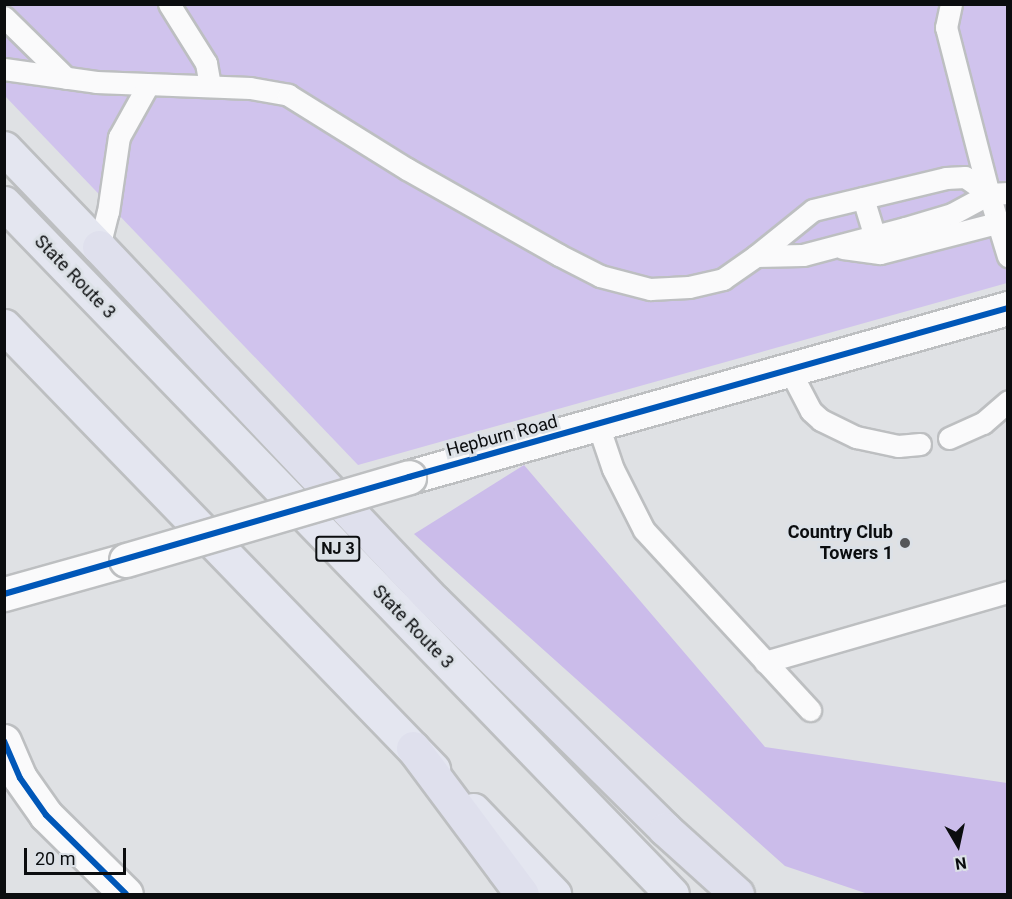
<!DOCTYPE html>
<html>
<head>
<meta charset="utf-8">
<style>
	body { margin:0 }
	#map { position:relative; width:1012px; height:899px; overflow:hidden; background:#dfe1e4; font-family:Roboto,sans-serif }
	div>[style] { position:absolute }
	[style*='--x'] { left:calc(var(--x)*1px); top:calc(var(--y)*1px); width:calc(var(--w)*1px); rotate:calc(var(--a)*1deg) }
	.green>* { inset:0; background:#d0c3ed }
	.forest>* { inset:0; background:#cbbcea }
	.roads { filter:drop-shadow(2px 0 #bdbfc1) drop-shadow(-2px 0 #bdbfc1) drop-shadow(0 2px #bdbfc1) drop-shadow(0 -2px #bdbfc1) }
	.service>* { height:21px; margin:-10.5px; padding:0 10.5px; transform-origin:10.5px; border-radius:10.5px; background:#fafafb }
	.minor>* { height:33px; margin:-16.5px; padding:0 16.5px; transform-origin:16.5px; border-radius:16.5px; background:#fafafb }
	.trunk>* { height:33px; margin:-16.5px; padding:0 16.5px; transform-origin:16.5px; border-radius:16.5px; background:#e4e6f0 }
	.motorway>* { height:33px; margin:-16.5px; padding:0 16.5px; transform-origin:16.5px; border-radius:16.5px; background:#dfe0ed }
	.bridges { filter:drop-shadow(2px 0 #bdbfc1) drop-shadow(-2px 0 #bdbfc1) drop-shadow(0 2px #bdbfc1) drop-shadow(0 -2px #bdbfc1) }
	.minor-bridge>* { height:33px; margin:-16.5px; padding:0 16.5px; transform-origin:16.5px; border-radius:16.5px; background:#fafafb }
	.cycleway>* { height:6px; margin:-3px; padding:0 3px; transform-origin:3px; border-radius:3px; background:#0057b8 }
	.dots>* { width:16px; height:16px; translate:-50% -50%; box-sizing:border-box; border:3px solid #dce1e7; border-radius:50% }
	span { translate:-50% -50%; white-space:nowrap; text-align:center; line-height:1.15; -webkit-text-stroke:6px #dce1e7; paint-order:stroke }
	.shield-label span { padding:2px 4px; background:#dce1e7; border:2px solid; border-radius:4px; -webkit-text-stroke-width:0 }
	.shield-label { font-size:16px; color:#0b0d0f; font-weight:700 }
	.street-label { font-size:18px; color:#0b0d0f }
	.poi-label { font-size:18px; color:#0b0d0f; font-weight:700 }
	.right { translate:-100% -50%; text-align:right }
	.frame { position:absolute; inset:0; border:6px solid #0b0d0f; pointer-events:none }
	.north { position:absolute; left:928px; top:815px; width:60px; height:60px; -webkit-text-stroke:4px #dce1e7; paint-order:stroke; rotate:171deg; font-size:16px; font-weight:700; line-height:24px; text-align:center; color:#0b0d0f }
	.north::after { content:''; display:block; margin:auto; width:21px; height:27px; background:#0b0d0f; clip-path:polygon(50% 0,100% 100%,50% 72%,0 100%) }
	.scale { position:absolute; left:24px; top:848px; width:102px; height:27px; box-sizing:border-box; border:3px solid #0b0d0f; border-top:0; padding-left:8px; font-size:18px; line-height:21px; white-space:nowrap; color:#0b0d0f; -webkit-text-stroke:4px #dce1e7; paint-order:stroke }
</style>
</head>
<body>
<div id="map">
	<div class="green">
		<i style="clip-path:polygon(5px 5px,1007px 5px,1007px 283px,358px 465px,5px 96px)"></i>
	</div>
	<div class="forest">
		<i style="clip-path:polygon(524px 465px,765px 747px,1007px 783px,1007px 894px,868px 894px,785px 866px,414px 534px)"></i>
	</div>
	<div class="roads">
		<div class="service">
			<i style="--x:169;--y:4;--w:70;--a:57.9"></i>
			<i style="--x:206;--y:63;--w:23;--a:80"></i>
			<i style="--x:951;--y:4;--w:24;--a:102"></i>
			<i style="--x:946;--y:27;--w:172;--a:75.6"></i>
			<i style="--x:4;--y:17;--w:87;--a:44.5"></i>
			<i style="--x:4;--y:69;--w:93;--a:8"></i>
			<i style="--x:96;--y:82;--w:154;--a:2.2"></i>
			<i style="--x:250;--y:88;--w:39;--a:10"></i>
			<i style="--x:288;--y:95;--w:140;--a:31.9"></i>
			<i style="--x:407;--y:169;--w:175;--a:29.5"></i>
			<i style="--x:559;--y:255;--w:46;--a:27.1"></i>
			<i style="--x:600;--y:276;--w:52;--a:14.6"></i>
			<i style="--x:650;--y:289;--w:39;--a:-3"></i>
			<i style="--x:689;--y:287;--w:35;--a:-13"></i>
			<i style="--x:723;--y:279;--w:40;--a:-34.9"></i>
			<i style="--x:756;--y:256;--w:73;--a:-38.9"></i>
			<i style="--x:813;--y:210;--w:137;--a:-13.5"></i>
			<i style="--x:946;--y:178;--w:19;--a:-3"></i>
			<i style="--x:965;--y:177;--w:29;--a:35"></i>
			<i style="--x:1008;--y:193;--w:19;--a:177"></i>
			<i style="--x:989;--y:194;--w:65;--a:73"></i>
			<i style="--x:863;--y:198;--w:39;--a:73"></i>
			<i style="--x:99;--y:247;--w:36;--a:-76"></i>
			<i style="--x:108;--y:212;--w:76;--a:-81.7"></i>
			<i style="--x:119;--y:137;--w:60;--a:-60.9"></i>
			<i style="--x:843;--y:248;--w:37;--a:8"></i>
			<i style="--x:880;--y:253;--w:121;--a:-14.4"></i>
			<i style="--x:756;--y:256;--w:47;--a:-1.2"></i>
			<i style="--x:803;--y:255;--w:106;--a:-14.8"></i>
			<i style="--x:905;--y:228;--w:49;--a:-16.6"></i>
			<i style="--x:952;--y:214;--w:42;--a:-28.4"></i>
			<i style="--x:789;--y:369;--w:47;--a:62.4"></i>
			<i style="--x:811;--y:411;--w:13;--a:42"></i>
			<i style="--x:821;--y:420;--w:39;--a:26"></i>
			<i style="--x:856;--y:437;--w:43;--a:12.1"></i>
			<i style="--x:898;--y:446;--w:22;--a:-5"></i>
			<i style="--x:598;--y:425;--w:46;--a:71.2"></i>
			<i style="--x:613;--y:469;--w:68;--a:63.1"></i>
			<i style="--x:644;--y:530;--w:245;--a:47.3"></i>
			<i style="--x:949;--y:438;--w:37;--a:-24"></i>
			<i style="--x:983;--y:423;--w:33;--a:-41"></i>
			<i style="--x:765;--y:662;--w:253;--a:-16.1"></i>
		</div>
		<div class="minor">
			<i style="--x:409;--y:477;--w:622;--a:-15.76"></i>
			<i style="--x:4;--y:594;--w:127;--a:-15.6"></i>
			<i style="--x:4;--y:741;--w:40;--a:66.6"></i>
			<i style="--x:20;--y:778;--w:45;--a:54.9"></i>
			<i style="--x:46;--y:815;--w:112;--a:44.6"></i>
		</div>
		<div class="trunk">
			<i style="--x:4;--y:148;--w:137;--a:46.2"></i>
			<i style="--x:4;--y:203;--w:961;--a:45.97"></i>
			<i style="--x:4;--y:326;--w:617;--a:45.92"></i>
			<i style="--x:473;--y:810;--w:117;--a:46"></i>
		</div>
		<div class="motorway">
			<i style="--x:99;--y:247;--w:487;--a:46.6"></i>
			<i style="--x:434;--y:601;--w:325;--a:44.6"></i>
			<i style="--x:665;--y:829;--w:97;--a:42.1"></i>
			<i style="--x:413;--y:748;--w:182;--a:53.3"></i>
		</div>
	</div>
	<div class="bridges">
		<div class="minor-bridge">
			<i style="--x:126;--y:560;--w:295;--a:-16.3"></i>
		</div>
	</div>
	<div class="cycleway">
		<i style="--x:4;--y:594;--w:422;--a:-16.1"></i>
		<i style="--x:409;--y:477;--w:622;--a:-15.76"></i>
		<i style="--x:4;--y:741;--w:40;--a:66.6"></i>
		<i style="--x:20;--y:778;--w:45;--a:54.9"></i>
		<i style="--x:46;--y:815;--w:112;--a:44.6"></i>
	</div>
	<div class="dots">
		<i style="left:905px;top:543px;background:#55575a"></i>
	</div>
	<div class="shield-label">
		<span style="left:338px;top:549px">NJ 3</span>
	</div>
	<div class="street-label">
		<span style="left:75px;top:277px;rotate:46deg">State Route 3</span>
		<span style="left:502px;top:436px;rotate:-15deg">Hepburn Road</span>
		<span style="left:413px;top:627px;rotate:46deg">State Route 3</span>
	</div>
	<div class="poi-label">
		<span class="right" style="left:893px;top:543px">Country Club<br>Towers 1</span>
	</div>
	<div class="frame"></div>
	<div class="north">N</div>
	<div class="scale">20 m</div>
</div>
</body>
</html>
